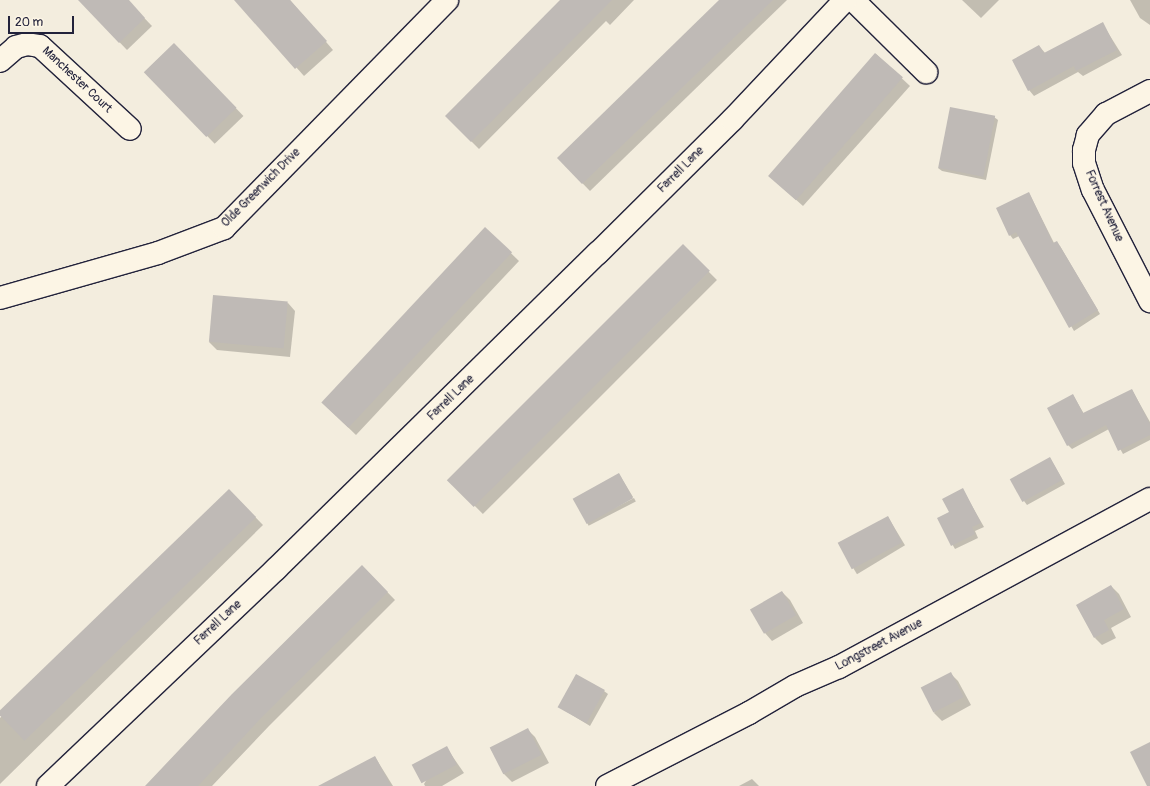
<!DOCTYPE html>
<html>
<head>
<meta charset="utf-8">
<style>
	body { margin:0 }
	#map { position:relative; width:1150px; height:786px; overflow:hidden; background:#f3edde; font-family:Pangolin,sans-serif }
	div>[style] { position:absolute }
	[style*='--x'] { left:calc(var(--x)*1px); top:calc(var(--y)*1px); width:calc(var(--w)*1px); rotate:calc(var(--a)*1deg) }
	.shadow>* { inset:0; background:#0003; transform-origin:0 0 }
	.building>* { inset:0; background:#bfbab6; transform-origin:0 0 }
	.roads { filter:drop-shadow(1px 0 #22223b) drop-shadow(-1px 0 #22223b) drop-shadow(0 1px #22223b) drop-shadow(0 -1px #22223b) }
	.minor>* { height:22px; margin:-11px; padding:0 11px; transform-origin:11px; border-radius:11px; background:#fcf5e5 }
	span { translate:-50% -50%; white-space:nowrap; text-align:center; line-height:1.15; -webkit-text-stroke:3.5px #fcf5e5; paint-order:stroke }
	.street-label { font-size:12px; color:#22223b }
	.scale { position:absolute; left:8px; top:16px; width:66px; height:18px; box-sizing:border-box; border:2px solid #22223b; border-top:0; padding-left:5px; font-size:12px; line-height:14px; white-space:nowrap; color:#22223b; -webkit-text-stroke:3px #fcf5e5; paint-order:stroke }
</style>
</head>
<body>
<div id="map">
	<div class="shadow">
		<i style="clip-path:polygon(79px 0,127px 0,152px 26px,127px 50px)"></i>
		<i style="clip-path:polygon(236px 0,290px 0,333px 50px,304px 76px)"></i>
		<i style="clip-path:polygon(566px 0,634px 0,610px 25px,606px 21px,479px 149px,446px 116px)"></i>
		<i style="clip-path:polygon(721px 0,787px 0,590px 191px,558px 158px)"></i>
		<i style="clip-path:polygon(962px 0,999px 0,981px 18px)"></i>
		<i style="clip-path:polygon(1130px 0,1150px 0,1150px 25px,1140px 18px)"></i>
		<i style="clip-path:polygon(1102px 23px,1122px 55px,1083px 76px,1078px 72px,1034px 96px,1029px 90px,1013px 61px,1039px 46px,1046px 54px)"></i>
		<i style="left:174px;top:44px;width:100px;height:40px;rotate:46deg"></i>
		<i style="clip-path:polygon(876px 54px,910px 86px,803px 206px,776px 182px)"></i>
		<i style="clip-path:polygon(994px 117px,998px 120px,986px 180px,942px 171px,938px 168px)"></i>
		<i style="clip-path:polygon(1029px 193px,1054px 243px,1060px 246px,1100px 314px,1074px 331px,1019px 236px,1013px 239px,1010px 235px)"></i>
		<i style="clip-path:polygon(485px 228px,519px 261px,356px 435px,328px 408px)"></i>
		<i style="left:683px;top:246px;width:48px;height:331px;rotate:45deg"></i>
		<i style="clip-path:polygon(288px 303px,295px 311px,290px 357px,217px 350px,209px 342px)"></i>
		<i style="clip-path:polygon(1132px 390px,1150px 422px,1150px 440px,1123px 454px,1109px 429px,1072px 449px,1068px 445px,1073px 395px,1084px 414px)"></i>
		<i style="clip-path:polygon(1050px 458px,1065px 484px,1027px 505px,1024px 501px)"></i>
		<i style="clip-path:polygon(619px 474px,633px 497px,587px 523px)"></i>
		<i style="clip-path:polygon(229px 490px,263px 525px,0 784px,0 718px)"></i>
		<i style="clip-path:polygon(963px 490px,984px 527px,975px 531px,978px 538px,955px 549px,938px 519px,950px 512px)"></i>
		<i style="left:634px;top:498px;width:4px;height:53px;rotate:63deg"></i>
		<i style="left:888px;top:517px;width:33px;height:56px;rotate:59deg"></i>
		<i style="clip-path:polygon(362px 566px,395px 600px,269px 726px,212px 786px,146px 786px)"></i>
		<i style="clip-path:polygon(1111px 586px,1119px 594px,1131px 617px,1111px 628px,1116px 638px,1102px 645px,1095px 638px)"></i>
		<i style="clip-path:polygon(782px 592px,790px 600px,803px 623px,772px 641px,765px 633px)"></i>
		<i style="clip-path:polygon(951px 674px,958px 681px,971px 705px,942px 721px,934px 713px)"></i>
		<i style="clip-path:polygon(604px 691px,608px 694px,590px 726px,559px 707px)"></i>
		<i style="clip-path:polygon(528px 730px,535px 737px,549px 763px,512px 782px,504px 774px,491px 749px)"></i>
		<i style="clip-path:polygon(446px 747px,464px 773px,442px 786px,425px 786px,424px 784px)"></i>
		<i style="clip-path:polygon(375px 757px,393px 786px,323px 786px)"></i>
		<i style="clip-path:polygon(752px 779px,759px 786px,739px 786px)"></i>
	</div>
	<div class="building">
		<i style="clip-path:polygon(78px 0,129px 0,145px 18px,119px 43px)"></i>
		<i style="clip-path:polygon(234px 0,290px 0,327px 41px,295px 69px)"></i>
		<i style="clip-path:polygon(560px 0,612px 0,471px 142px,445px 116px)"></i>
		<i style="clip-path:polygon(719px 0,773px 0,582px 184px,557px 158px)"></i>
		<i style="clip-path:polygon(1103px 22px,1117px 50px,1076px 71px,1074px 66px,1028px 91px,1012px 60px,1039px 45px,1044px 53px)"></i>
		<i style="left:174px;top:43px;width:90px;height:42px;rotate:46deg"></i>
		<i style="left:875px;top:53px;width:37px;height:163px;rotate:41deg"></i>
		<i style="left:950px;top:107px;width:46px;height:62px;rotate:11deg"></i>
		<i style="clip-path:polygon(1029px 192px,1053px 243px,1057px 241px,1098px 310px,1069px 328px,1016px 232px,1009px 236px,996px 208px)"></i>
		<i style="left:485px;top:227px;width:37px;height:240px;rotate:43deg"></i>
		<i style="left:683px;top:244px;width:38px;height:334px;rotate:45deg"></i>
		<i style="left:213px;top:295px;width:75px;height:47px;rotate:5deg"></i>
		<i style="clip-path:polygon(1132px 389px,1150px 424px,1150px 435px,1118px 451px,1106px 425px,1067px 446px,1047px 408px,1073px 394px,1083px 413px)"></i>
		<i style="left:1050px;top:457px;width:26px;height:46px;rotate:61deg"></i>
		<i style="left:619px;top:473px;width:29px;height:53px;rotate:61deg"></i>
		<i style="clip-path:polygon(963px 488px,981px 523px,972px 527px,975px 534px,951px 546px,937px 518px,949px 512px,942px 499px)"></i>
		<i style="left:229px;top:489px;width:39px;height:322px;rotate:46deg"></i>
		<i style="left:888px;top:516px;width:30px;height:57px;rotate:62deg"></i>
		<i style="clip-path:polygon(362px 565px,388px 592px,261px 718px,198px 786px,145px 786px,232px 694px)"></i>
		<i style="clip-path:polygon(1111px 585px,1124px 609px,1104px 620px,1109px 630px,1094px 638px,1076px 605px)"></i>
		<i style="left:782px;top:591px;width:28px;height:37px;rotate:60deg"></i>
		<i style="left:951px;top:672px;width:28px;height:34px;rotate:63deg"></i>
		<i style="left:576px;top:674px;width:33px;height:38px;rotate:29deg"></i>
		<i style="left:528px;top:728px;width:30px;height:43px;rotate:63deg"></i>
		<i style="clip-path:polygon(1150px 742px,1150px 786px,1147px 786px,1130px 752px)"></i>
		<i style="left:447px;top:746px;width:21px;height:40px;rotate:62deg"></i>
		<i style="clip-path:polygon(375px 756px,391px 786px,318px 786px)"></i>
	</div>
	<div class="roads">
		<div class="minor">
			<i style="--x:853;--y:0;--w:103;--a:44.6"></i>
			<i style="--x:0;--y:61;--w:21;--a:-41"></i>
			<i style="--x:16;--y:47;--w:11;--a:-15"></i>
			<i style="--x:27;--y:44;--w:13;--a:9"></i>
			<i style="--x:40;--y:46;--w:122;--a:42.7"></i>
			<i style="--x:1150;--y:91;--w:50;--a:152.4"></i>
			<i style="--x:1106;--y:114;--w:28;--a:131"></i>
			<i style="--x:1088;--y:135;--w:16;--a:105"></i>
			<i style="--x:1084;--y:150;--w:13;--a:90"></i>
			<i style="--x:1084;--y:163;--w:28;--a:72"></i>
			<i style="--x:1093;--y:190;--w:125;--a:62.8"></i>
			<i style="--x:0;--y:298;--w:164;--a:-15.9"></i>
			<i style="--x:158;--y:253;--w:71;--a:-20.7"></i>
			<i style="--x:224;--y:228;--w:319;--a:-45.6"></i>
			<i style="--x:48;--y:786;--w:315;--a:-43.6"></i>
			<i style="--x:276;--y:569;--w:451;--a:-44.5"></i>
			<i style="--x:598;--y:253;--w:189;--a:-44.8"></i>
			<i style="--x:732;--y:120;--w:165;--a:-46.7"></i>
			<i style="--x:607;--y:786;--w:160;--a:-27.2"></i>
			<i style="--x:749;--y:713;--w:53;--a:-30.4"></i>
			<i style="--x:795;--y:686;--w:48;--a:-23.4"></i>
			<i style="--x:839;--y:667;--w:353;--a:-28.4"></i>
		</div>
	</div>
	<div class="street-label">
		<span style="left:77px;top:80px;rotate:43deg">Manchester Court</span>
		<span style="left:681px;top:170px;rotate:-45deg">Farrell Lane</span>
		<span style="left:261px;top:188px;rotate:-45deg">Olde Greenwich Drive</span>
		<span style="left:1104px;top:206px;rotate:66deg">Forrest Avenue</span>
		<span style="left:451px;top:398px;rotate:-44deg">Farrell Lane</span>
		<span style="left:218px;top:623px;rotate:-43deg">Farrell Lane</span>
		<span style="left:879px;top:645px;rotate:-28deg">Longstreet Avenue</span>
	</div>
	<div class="scale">20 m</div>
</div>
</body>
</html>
